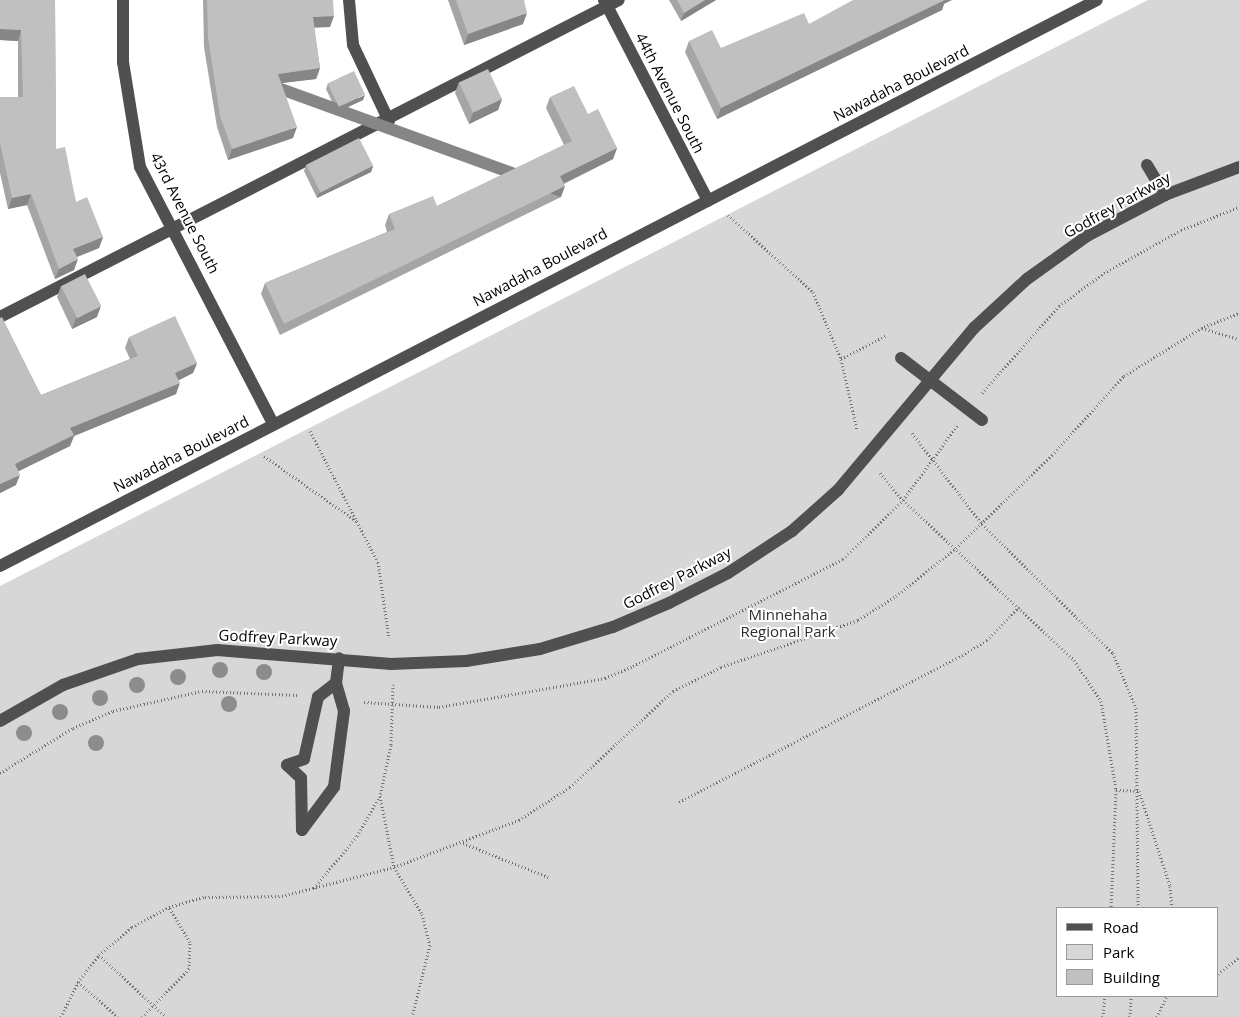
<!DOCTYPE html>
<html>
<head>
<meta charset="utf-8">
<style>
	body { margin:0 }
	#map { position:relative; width:1239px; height:1017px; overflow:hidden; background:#fff; font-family:"Open Sans",sans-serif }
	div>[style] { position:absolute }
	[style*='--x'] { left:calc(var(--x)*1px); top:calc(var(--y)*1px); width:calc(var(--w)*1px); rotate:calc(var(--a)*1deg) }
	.green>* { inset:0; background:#d7d7d7 }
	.path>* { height:3px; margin-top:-1.5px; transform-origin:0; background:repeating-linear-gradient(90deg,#727272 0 1px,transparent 0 3.5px) }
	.minor>* { height:12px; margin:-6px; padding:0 6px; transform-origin:6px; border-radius:6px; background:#505050 }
	.trees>* { width:16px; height:16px; margin:-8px; border-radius:50%; background:#8c8c8c }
	.wall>* { inset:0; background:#a5a5a5 }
	.shaded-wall>* { inset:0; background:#868686; transform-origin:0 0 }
	.building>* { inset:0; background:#c0c0c0; transform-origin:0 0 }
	span { translate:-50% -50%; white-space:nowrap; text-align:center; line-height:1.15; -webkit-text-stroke:4px #fff; paint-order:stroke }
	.street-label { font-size:15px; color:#000 }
	.park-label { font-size:15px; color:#2e2e2e }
	.legend { position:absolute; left:1056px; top:907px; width:162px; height:90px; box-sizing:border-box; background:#fff; border:1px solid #999; margin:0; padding:6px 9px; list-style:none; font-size:15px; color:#000 }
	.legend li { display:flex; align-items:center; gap:10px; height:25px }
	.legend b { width:25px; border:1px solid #999 }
</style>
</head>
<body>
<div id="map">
	<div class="green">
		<i style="clip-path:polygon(evenodd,1148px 0,1239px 0,1239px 1017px,0 1017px,0 586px,1148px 0,1058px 908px,1218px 908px,1218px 996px,1058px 996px,1058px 908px)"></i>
	</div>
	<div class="path">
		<i style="--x:728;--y:215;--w:115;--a:42.2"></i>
		<i style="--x:813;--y:292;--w:73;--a:67.3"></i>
		<i style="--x:841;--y:359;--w:73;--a:77.3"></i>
		<i style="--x:1202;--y:328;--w:39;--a:17"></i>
		<i style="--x:841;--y:359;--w:52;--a:-27.6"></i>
		<i style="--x:982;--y:393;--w:116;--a:-48.5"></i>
		<i style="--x:1059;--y:306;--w:56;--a:-36.3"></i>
		<i style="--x:1104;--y:273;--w:88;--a:-29.2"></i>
		<i style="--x:1181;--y:230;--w:62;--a:-21.6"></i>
		<i style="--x:310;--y:431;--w:148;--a:62.6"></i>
		<i style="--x:378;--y:562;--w:77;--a:81.8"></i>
		<i style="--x:912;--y:433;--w:115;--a:52.4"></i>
		<i style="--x:982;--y:524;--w:184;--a:44.6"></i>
		<i style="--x:1113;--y:653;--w:60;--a:67.3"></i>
		<i style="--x:1136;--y:708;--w:200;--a:89.4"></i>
		<i style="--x:264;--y:456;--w:113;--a:35.2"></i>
		<i style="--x:880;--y:473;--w:35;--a:50"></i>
		<i style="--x:903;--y:500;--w:234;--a:43.1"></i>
		<i style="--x:1074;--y:660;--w:49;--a:56.6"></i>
		<i style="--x:1101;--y:701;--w:90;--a:80.4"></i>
		<i style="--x:1116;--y:790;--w:118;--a:92.4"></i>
		<i style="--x:393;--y:684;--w:61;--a:91.9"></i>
		<i style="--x:391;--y:745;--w:52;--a:102.2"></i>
		<i style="--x:380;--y:796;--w:72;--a:78.8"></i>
		<i style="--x:394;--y:867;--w:55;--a:59.2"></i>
		<i style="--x:422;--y:914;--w:32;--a:76"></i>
		<i style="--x:430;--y:945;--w:74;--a:104"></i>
		<i style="--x:364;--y:702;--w:75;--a:3.8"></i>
		<i style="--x:439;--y:707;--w:169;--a:-9.9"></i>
		<i style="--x:605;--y:678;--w:30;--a:-23"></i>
		<i style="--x:633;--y:666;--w:236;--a:-27"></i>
		<i style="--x:843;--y:559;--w:84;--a:-44.5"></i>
		<i style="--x:903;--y:500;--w:92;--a:-53.9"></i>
		<i style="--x:0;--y:773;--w:86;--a:-31.7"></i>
		<i style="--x:73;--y:728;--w:43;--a:-23"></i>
		<i style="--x:113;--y:711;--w:91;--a:-12.7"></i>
		<i style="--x:202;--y:691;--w:96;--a:2.4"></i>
		<i style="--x:1116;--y:790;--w:23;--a:2"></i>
		<i style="--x:1139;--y:791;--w:100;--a:71.9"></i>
		<i style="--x:1170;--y:886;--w:22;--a:85"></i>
		<i style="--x:679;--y:802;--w:315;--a:-27.4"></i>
		<i style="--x:959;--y:657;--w:33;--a:-31"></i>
		<i style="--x:987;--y:640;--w:46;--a:-45.9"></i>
		<i style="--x:463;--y:843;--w:92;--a:21.8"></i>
		<i style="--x:314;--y:888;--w:67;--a:-50.4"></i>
		<i style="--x:357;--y:836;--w:46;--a:-60.1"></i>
		<i style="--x:99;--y:955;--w:91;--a:42.8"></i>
		<i style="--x:1218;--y:974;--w:27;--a:-39"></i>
		<i style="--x:78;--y:982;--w:53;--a:41.2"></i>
		<i style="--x:61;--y:1017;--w:39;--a:-64"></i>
		<i style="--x:78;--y:982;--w:34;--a:-52"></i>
		<i style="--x:99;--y:955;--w:43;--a:-40.3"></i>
		<i style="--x:132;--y:927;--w:42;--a:-28.4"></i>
		<i style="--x:169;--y:907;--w:37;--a:-16"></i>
		<i style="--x:205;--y:897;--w:77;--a:-0.7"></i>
		<i style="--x:282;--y:896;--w:116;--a:-14.5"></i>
		<i style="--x:394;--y:867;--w:134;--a:-20.6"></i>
		<i style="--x:519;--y:820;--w:61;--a:-32.9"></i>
		<i style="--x:570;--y:787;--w:141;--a:-43"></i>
		<i style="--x:673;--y:691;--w:54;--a:-26.6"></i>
		<i style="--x:721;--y:667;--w:145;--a:-18.9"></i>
		<i style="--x:858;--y:620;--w:45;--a:-32.3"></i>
		<i style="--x:896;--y:596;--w:77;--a:-38.7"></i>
		<i style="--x:956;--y:548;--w:134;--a:-44.1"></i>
		<i style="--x:1052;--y:455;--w:107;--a:-47.7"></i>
		<i style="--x:1124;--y:376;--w:91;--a:-31.9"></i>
		<i style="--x:1201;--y:328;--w:41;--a:-21.5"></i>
		<i style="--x:142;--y:1017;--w:67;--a:-45.6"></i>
		<i style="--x:189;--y:969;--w:27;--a:-88"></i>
		<i style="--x:190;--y:942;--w:41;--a:-121"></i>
		<i style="--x:1103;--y:1017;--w:21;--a:-85"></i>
		<i style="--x:1130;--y:1017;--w:21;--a:-87"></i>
		<i style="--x:1157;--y:1017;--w:23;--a:-65"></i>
	</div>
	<div class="minor">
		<i style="--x:123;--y:0;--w:62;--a:90"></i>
		<i style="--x:123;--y:62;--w:106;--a:80.8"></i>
		<i style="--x:140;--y:167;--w:289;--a:62.6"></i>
		<i style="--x:349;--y:0;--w:45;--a:84.9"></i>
		<i style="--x:353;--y:45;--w:84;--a:64.7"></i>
		<i style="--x:604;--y:0;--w:226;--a:62.6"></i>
		<i style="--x:1147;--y:165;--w:35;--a:59"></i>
		<i style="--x:0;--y:317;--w:695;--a:-27.12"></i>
		<i style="--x:901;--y:358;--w:102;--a:37.4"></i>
		<i style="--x:0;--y:566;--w:1234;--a:-27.29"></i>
		<i style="--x:0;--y:721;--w:73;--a:-29.7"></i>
		<i style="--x:63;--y:685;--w:79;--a:-19.1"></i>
		<i style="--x:138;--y:659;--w:80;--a:-6.5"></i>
		<i style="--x:217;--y:650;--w:175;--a:4.6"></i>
		<i style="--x:391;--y:664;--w:75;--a:-2.3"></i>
		<i style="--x:466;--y:661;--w:75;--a:-9.2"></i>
		<i style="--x:540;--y:649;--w:76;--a:-16.8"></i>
		<i style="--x:613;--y:627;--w:61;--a:-23.2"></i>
		<i style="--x:669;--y:603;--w:66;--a:-27"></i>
		<i style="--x:728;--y:573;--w:77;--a:-33.3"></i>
		<i style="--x:792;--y:531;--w:62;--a:-41.7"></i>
		<i style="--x:838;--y:490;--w:212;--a:-50"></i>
		<i style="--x:974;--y:328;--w:72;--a:-42.8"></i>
		<i style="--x:1027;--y:279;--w:74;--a:-35.6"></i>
		<i style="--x:1087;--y:236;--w:88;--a:-27.7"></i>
		<i style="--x:1165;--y:195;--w:79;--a:-20.7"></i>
		<i style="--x:302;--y:830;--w:54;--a:-53.3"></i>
		<i style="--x:334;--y:787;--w:77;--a:-82.5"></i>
		<i style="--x:344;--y:711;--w:29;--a:-106"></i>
		<i style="--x:336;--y:683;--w:25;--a:-83"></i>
		<i style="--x:302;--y:830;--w:52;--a:-91.1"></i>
		<i style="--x:301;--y:778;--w:19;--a:-137"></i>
		<i style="--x:287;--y:765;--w:18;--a:-19"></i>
		<i style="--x:304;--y:759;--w:64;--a:-77.3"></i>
		<i style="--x:318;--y:697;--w:23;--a:-38"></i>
	</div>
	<div class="trees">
		<i style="left:220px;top:670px"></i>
		<i style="left:264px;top:672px"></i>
		<i style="left:178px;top:677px"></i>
		<i style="left:137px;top:685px"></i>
		<i style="left:100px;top:698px"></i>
		<i style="left:229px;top:704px"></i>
		<i style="left:60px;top:712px"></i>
		<i style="left:24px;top:733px"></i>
		<i style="left:96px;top:743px"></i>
	</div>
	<div class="wall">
		<i style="clip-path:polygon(0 0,55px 0,56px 149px,76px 202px,103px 237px,99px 248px,77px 257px,74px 270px,55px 279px,27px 205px,8px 209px,0 173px,0 97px,18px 97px,18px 41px,0 40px)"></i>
		<i style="clip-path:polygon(203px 0,333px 0,330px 27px,314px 27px,320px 68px,316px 79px,281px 83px,293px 138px,228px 160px,217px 127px,204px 47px)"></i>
		<i style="clip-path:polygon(448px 0,524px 0,523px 24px,464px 45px)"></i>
		<i style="clip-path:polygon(669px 0,716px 0,681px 21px)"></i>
		<i style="clip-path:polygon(944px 4px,942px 10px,717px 119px,685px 52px,689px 41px,721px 48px,809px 24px)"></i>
		<i style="clip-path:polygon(459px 82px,502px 99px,498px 110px,469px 124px,455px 93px)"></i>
		<i style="clip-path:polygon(328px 83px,363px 100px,337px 112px,326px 89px)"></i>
		<i style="clip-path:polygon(550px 97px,588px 114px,617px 148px,613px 159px,564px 184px,561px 197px,280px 335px,261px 294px,265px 283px,387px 232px,385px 225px,389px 214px,437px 206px,564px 145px,546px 108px)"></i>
		<i style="clip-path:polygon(306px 165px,373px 166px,371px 172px,317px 198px,304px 171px)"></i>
		<i style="clip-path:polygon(61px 286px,97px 317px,72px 329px,57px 297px)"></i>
		<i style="clip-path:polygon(0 318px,41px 395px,130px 359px,125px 348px,129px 337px,197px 363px,193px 373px,179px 380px,176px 394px,74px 436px,70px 446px,18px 471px,16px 485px,0 493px)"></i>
	</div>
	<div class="shaded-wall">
		<i style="clip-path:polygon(705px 0,716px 0,681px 21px,684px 13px)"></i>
		<i style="clip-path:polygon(943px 0,952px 0,944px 4px,942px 10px,717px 119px,721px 108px)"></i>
		<i style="clip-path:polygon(527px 13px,523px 24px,464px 45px,468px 34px)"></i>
		<i style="clip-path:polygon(334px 16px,330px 27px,309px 28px,313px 17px)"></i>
		<i style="clip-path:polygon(0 29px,21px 30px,18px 41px,0 40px)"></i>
		<i style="clip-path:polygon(320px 68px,316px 79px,274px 84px,278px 74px)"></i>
		<i style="clip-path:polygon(365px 95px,363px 100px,337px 112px,339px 107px)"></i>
		<i style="clip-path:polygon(502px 99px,498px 110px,469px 124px,473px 113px)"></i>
		<i style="clip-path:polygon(297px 127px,293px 138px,228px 160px,232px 149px)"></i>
		<i style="clip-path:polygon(617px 148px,613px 159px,556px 187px,560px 176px)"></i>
		<i style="clip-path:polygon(373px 166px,371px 172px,317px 198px,319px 193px)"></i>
		<i style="left:565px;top:186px;width:12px;height:313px;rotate:110deg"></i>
		<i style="clip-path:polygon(31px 194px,27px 205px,8px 209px,12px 198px)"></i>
		<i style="clip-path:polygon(103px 237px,99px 248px,69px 260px,73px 249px)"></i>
		<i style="clip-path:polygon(78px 259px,74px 270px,55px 279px,59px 269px)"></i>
		<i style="clip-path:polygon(101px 306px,97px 317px,72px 329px,76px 318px)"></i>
		<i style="clip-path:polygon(197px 363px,193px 373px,171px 384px,175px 373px)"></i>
		<i style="clip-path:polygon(180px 383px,176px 394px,74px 436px,70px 446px,11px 475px,15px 464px,70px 428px)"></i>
		<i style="clip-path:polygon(20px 475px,16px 485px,0 493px,0 484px)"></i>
	</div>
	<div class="building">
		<i style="clip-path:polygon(0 0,55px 0,56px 149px,65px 147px,76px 202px,87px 197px,103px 237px,73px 249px,78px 259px,59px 269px,31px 194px,12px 198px,0 143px,0 97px,23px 97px,21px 30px,0 29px)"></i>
		<i style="clip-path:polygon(207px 0,333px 0,334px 16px,313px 17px,320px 68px,278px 74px,297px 127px,232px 149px,220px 116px,208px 37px)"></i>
		<i style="clip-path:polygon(456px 0,524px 0,527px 13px,468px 34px)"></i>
		<i style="clip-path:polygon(677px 0,705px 0,684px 13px)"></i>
		<i style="clip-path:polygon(853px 0,945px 0,721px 108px,689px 41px,712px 30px,721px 48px,804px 13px,809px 24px)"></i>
		<i style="left:488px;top:69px;width:33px;height:32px;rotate:65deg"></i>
		<i style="left:354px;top:71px;width:26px;height:29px;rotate:65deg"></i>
		<i style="clip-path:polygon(574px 86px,588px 114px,598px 109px,617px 148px,560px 176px,565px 186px,284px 324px,265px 283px,395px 229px,389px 214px,433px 196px,437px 206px,572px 141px,550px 97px)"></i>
		<i style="left:359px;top:138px;width:31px;height:59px;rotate:63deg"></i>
		<i style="left:85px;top:274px;width:36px;height:27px;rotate:63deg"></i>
		<i style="clip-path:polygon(175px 316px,197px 363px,175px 373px,180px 383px,70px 428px,74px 435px,15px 464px,20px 475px,0 484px,0 318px,2px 317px,41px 395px,138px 356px,129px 337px)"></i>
	</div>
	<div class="street-label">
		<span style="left:901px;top:83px;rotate:-27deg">Nawadaha Boulevard</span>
		<span style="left:670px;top:93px;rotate:63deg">44th Avenue South</span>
		<span style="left:1117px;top:205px;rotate:-29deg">Godfrey Parkway</span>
		<span style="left:185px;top:213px;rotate:63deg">43rd Avenue South</span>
		<span style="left:540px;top:267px;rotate:-28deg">Nawadaha Boulevard</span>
		<span style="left:181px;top:454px;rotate:-27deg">Nawadaha Boulevard</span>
		<span style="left:677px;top:578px;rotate:-27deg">Godfrey Parkway</span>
		<span style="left:278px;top:638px;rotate:3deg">Godfrey Parkway</span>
	</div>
	<div class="park-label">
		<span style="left:788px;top:623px">Minnehaha<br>Regional Park</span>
	</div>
	<ul class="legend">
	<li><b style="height:6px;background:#505050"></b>Road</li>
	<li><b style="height:14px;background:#d7d7d7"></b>Park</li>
	<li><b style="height:14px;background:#c0c0c0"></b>Building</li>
	</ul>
</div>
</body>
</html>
